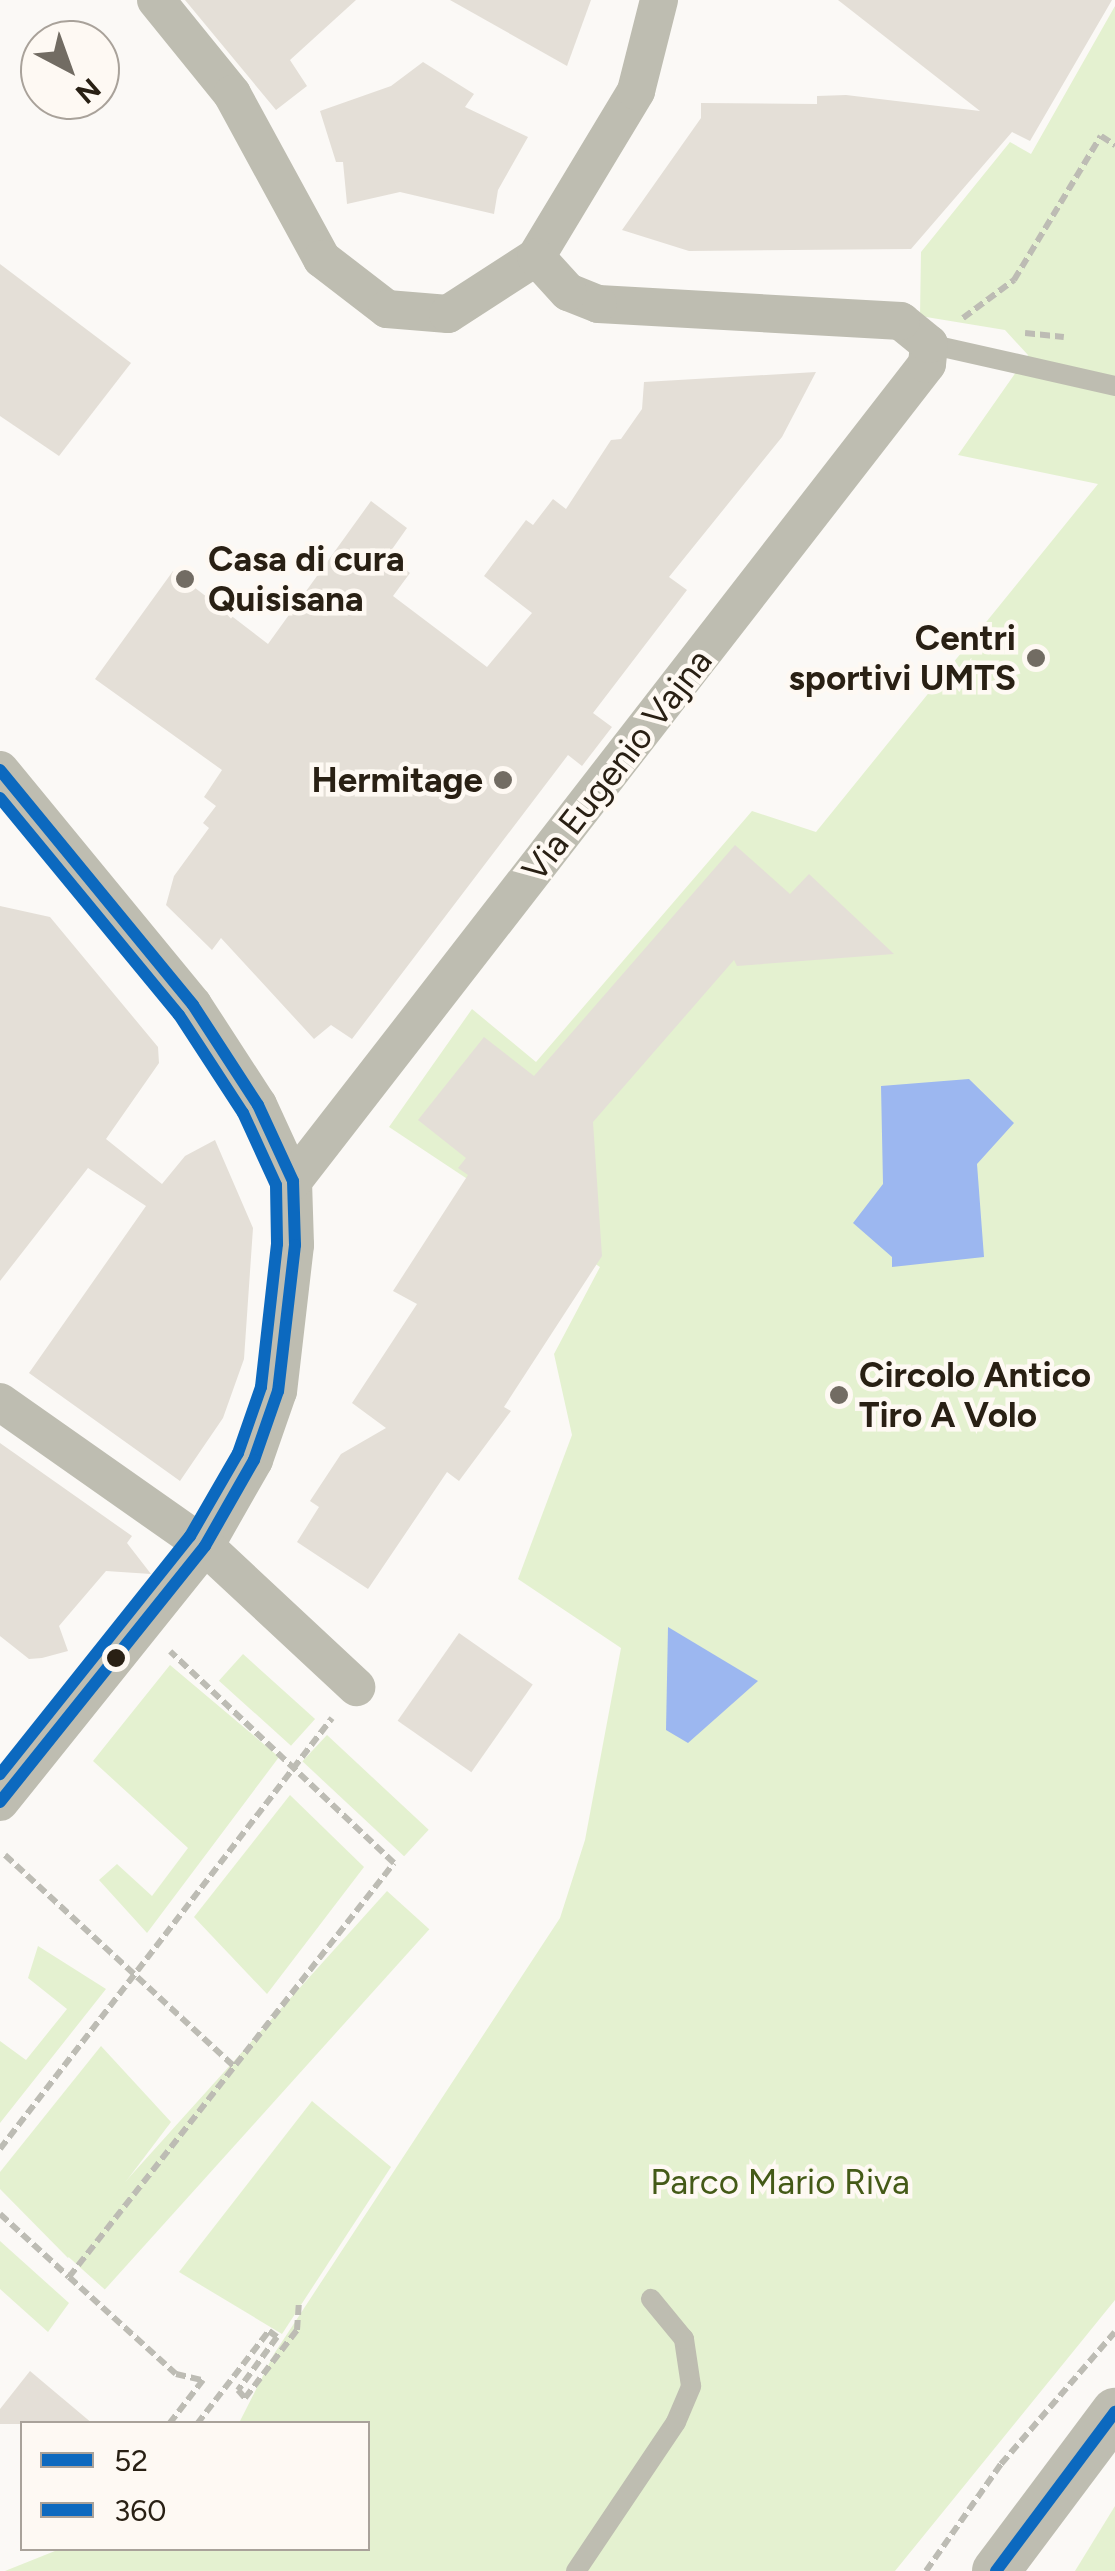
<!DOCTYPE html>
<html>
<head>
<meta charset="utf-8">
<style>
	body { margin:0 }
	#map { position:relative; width:1115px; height:2571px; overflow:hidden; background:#fbf9f6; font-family:Figtree,sans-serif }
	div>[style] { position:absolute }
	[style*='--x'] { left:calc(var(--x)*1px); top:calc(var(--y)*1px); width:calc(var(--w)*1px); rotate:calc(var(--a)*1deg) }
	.green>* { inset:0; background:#e4f1d0; transform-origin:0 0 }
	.water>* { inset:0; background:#9cb7f0 }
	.building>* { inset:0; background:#e4dfd7; transform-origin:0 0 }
	.path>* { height:6px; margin-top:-3px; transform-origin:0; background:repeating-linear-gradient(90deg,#bdbcb4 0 10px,transparent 0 15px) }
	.service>* { height:20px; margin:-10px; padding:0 10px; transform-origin:10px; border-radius:10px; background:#bebdb1 }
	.minor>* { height:38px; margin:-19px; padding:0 19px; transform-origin:19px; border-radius:19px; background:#bebdb1 }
	.tertiary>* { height:48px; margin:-24px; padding:0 24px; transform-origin:24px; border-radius:24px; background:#bebdb1 }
	.bus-1>* { height:12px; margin:-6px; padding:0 6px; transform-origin:6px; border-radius:6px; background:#0c69bf }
	.bus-2>* { height:12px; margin:-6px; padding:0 6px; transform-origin:6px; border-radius:6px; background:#0c69bf }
	.dots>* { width:28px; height:28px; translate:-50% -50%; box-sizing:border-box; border:5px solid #fef9f3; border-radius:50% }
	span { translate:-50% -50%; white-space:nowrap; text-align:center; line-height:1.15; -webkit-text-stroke:9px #fef9f3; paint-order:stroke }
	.poi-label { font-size:35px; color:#292014; font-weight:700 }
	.left { translate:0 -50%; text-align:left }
	.right { translate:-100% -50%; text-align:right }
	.street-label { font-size:35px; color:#292014 }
	.park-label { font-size:35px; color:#445a17 }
	.legend { position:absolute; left:20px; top:2421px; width:350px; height:130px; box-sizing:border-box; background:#fef9f3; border:2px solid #a9a29a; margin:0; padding:12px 18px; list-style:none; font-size:30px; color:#292014 }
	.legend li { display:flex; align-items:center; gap:20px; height:50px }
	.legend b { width:50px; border:2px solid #a9a29a }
	.north { position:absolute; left:20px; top:20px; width:100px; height:100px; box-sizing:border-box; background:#fef9f3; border:2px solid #a9a29a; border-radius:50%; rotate:139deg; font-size:28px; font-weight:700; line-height:40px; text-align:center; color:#292014 }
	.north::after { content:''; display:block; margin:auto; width:35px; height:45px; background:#726c63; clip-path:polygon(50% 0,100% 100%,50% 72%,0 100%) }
</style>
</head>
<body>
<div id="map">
	<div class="green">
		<i style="clip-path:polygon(1115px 6px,1115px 2300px,895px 2571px,5px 2571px,60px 2549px,368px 2548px,368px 2424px,239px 2423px,274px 2354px,560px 1918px,585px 1840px,621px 1648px,518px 1579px,572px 1435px,554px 1354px,600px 1267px,389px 1127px,472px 1009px,536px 1062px,752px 811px,816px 832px,1098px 484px,958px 455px,1028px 355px,1005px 330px,920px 316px,921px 252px,1010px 142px,1031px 154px)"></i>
		<i style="left:243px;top:1654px;width:97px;height:36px;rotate:42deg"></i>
		<i style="clip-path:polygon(170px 1665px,279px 1757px,147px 1933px,99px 1880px,117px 1864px,152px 1896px,188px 1848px,93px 1761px)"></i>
		<i style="left:327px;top:1735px;width:139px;height:36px;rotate:43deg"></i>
		<i style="clip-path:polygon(290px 1795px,364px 1867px,267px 1994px,194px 1917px)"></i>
		<i style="left:387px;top:1891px;width:57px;height:485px;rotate:42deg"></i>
		<i style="clip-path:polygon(38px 1946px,106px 1989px,0 2123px,0 2041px,26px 2060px,67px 2009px,28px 1978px)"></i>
		<i style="clip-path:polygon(101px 2046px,171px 2122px,68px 2258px,0 2189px,0 2172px)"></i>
		<i style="clip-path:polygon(312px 2101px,391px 2167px,282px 2334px,179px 2272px)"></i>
		<i style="clip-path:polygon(0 2241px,69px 2303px,48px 2332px,0 2289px)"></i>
		<i style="clip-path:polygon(1115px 2506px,1115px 2571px,1075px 2571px)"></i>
	</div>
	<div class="water">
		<i style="clip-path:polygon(969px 1079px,1014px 1123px,977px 1164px,984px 1257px,892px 1267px,892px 1257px,853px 1223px,883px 1184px,881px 1086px)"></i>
		<i style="clip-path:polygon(668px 1627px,758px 1681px,688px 1743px,666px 1730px)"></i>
	</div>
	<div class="building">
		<i style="clip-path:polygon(185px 0,356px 0,290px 60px,307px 86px,276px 110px)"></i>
		<i style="clip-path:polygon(450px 0,591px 0,567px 66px)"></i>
		<i style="clip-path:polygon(838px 0,1112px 0,1030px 141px,1012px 132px,911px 249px,689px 251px,622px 230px,701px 118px,701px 103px,817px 104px,817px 96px,846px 95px,980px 111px)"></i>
		<i style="clip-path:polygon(423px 62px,474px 94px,465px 107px,528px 137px,498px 190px,494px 214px,400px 192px,347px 204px,343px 162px,336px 162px,320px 111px,391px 86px)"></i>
		<i style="clip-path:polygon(0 264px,131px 363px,59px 456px,0 416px)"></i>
		<i style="clip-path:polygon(816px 372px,782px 437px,669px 577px,687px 590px,593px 713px,612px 727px,582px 766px,568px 755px,352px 1039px,331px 1025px,314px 1039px,221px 938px,212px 950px,166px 905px,174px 876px,209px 828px,203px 823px,216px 806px,204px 797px,222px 770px,95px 679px,173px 571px,268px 644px,371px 501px,407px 528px,388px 555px,410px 573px,393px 596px,487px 667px,532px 613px,484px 576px,526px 520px,533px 525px,553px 499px,566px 509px,611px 440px,621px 439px,642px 409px,644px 382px)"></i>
		<i style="clip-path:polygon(735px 845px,790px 894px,809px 874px,894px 954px,737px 966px,734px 960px,593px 1122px,602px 1256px,504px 1407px,511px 1411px,459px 1481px,447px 1472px,368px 1589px,297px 1542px,319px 1507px,310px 1501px,341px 1454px,386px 1428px,352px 1403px,417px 1304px,393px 1291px,468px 1175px,458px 1168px,466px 1158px,418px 1120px,484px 1037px,534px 1076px)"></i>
		<i style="clip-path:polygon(0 906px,50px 917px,158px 1047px,159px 1063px,106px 1139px,162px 1184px,185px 1156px,215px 1140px,253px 1228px,244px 1359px,223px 1418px,180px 1481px,29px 1373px,146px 1206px,88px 1168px,0 1281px)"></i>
		<i style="clip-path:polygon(0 1443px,132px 1536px,127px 1543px,151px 1574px,106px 1571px,59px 1626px,68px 1651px,42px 1658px,29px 1659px,0 1636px)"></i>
		<i style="left:459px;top:1633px;width:90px;height:107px;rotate:35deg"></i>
		<i style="clip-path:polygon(30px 2371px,93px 2424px,0 2424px,0 2409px)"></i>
	</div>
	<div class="path">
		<i style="--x:963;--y:318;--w:64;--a:-36.7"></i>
		<i style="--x:1014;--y:280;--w:168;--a:-58.9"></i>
		<i style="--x:1101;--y:136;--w:17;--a:33"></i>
		<i style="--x:1025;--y:333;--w:39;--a:6"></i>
		<i style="--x:5;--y:1855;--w:313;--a:42.7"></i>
		<i style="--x:0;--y:2149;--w:544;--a:-52.39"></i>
		<i style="--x:0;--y:2214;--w:93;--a:42.4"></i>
		<i style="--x:69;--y:2277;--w:526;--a:-51.87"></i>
		<i style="--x:394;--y:1863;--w:308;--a:-136.6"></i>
		<i style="--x:69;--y:2277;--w:144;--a:42.2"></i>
		<i style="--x:176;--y:2374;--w:28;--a:13"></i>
		<i style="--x:203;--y:2380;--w:56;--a:127.7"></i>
		<i style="--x:197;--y:2424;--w:118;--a:-52.3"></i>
		<i style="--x:269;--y:2331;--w:10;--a:37"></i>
		<i style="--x:277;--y:2337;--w:66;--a:126.3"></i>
		<i style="--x:238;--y:2390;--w:11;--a:49"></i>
		<i style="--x:245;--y:2398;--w:86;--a:-52.6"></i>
		<i style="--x:297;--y:2330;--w:28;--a:-86"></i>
		<i style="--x:926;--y:2571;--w:131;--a:-55"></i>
		<i style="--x:1001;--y:2464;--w:174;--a:-49.2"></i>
	</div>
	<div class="service">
		<i style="--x:929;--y:344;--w:191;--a:12.7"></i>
		<i style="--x:576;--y:2571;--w:179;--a:-56.1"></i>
		<i style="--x:676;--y:2422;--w:39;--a:-67"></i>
		<i style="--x:691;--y:2386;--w:48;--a:-98.5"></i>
		<i style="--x:684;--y:2339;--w:52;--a:-129.5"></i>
	</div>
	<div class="minor">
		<i style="--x:156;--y:0;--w:121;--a:51"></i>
		<i style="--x:232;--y:94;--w:188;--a:61.4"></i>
		<i style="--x:322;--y:259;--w:82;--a:37.6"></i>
		<i style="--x:387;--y:309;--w:61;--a:4.7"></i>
		<i style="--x:448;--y:314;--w:105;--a:-32.9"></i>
		<i style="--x:536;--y:257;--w:194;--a:-58.9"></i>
		<i style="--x:636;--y:91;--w:94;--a:-75.8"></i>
		<i style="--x:0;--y:770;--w:304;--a:50.6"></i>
		<i style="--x:193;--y:1005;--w:119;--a:57"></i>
		<i style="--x:258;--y:1105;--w:84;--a:65.3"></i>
		<i style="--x:293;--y:1181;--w:64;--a:88.2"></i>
		<i style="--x:295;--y:1245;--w:147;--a:96.6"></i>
		<i style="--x:278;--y:1391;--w:73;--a:109.2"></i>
		<i style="--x:254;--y:1460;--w:99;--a:119.7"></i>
		<i style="--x:205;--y:1546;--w:328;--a:128.7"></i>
		<i style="--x:293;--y:1181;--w:1034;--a:-52.19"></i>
		<i style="--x:927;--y:364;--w:20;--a:-84"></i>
		<i style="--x:929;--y:344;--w:36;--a:-141"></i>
		<i style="--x:901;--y:321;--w:303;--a:-176.8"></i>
		<i style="--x:598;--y:304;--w:32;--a:-158"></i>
		<i style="--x:568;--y:292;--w:47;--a:-132.4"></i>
		<i style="--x:0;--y:1402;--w:251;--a:35.1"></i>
		<i style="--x:205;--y:1546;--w:207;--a:43"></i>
	</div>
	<div class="tertiary">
		<i style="--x:996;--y:2571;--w:199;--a:-53.2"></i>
	</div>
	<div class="bus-1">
		<i style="--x:0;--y:770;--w:304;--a:50.6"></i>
		<i style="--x:193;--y:1005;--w:119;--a:57"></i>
		<i style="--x:258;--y:1105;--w:84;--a:65.3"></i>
		<i style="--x:293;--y:1181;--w:64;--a:88.2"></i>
		<i style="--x:295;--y:1245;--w:147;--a:96.6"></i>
		<i style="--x:278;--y:1391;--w:73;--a:109.2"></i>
		<i style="--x:254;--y:1460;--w:99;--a:119.7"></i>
		<i style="--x:205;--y:1546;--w:328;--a:128.7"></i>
		<i style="--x:996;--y:2571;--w:199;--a:-53.2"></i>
	</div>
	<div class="bus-2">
		<i style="--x:0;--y:798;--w:281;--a:50.5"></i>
		<i style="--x:179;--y:1015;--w:117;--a:56.9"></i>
		<i style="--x:243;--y:1113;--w:79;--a:65.4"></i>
		<i style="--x:276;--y:1185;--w:59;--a:89"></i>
		<i style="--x:277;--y:1244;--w:144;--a:96.4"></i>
		<i style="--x:261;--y:1387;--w:70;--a:109.2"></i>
		<i style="--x:238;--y:1453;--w:96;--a:120"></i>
		<i style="--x:190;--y:1536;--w:305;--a:128.6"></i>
	</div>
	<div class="dots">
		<i style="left:185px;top:579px;background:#726c63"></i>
		<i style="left:1036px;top:658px;background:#726c63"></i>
		<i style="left:503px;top:780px;background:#726c63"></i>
		<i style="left:839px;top:1395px;background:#726c63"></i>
		<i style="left:116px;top:1658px;background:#292014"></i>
	</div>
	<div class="poi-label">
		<span class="left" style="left:208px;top:579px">Casa di cura<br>Quisisana</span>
		<span class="right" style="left:1016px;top:658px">Centri<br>sportivi UMTS</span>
		<span class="right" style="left:483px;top:780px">Hermitage</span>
		<span class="left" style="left:859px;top:1395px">Circolo Antico<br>Tiro A Volo</span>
	</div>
	<div class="street-label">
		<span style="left:617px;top:765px;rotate:-52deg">Via Eugenio Vajna</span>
	</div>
	<div class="park-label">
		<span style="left:780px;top:2182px">Parco Mario Riva</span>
	</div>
	<ul class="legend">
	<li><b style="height:12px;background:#0c69bf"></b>52</li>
	<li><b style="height:12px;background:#0c69bf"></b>360</li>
	</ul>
	<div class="north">N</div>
</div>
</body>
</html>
